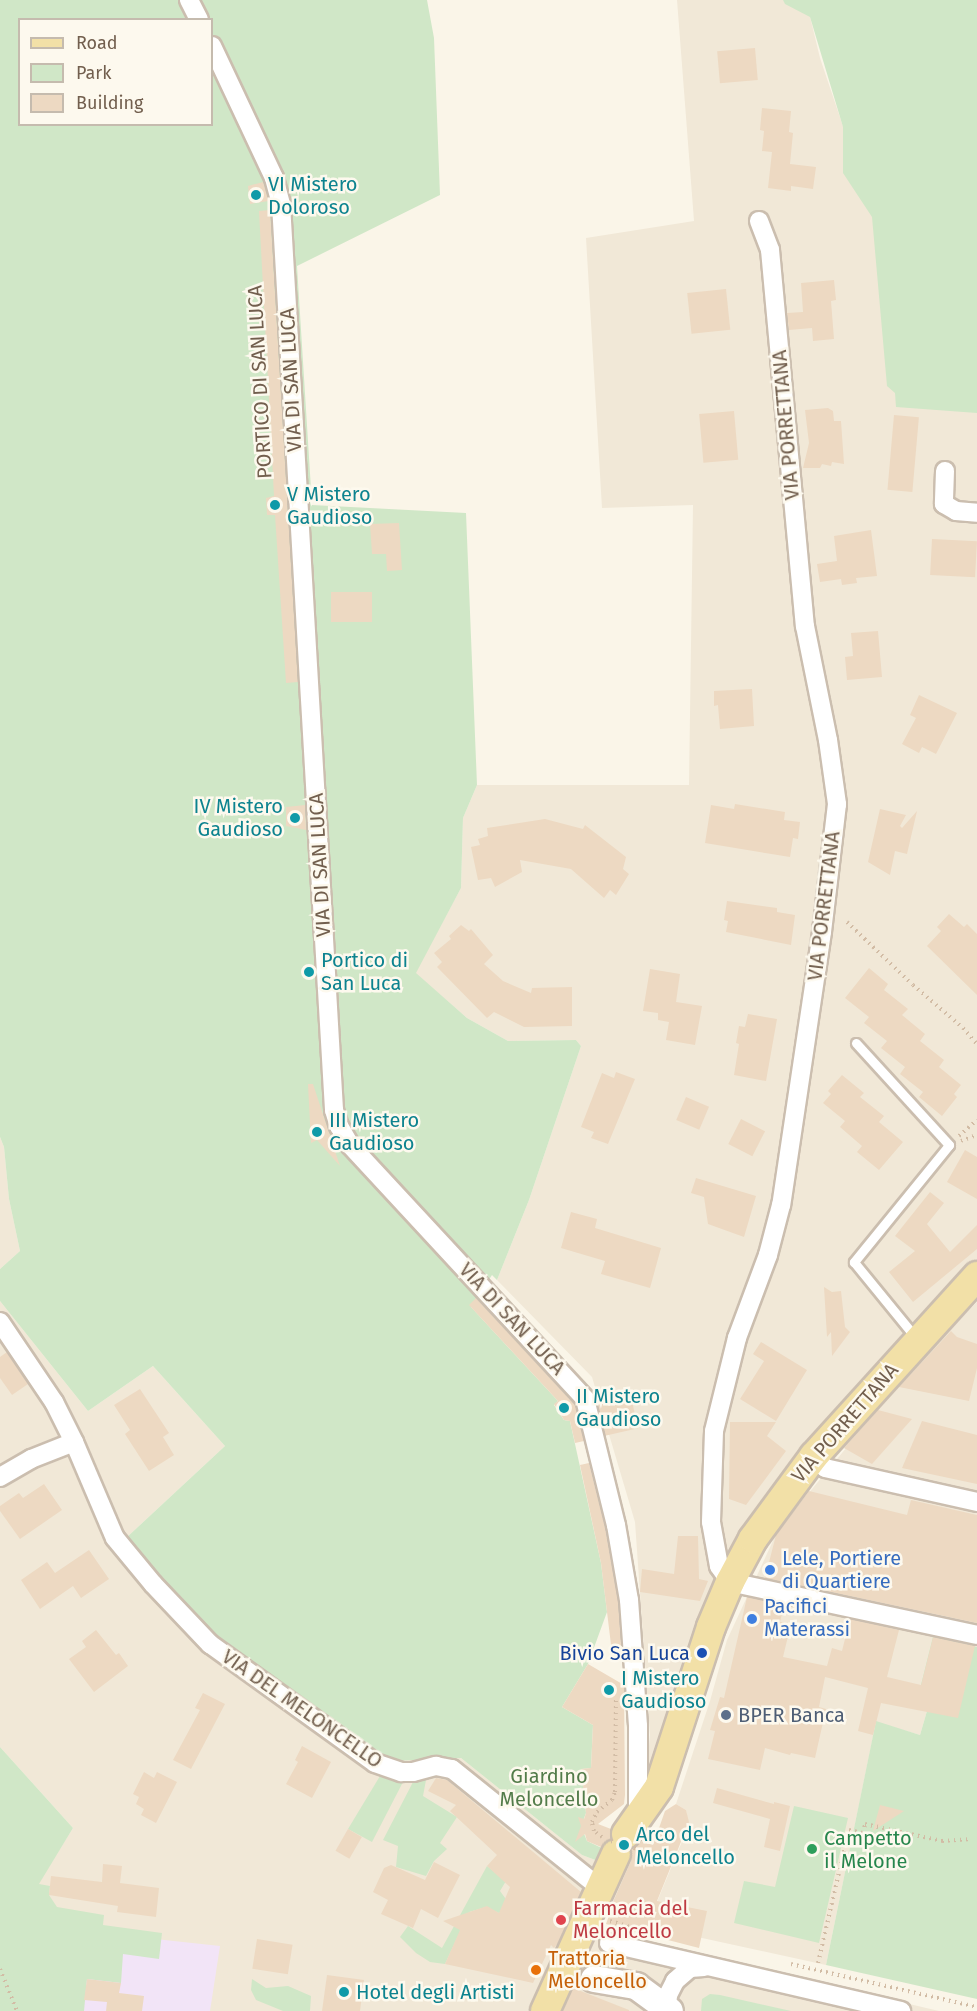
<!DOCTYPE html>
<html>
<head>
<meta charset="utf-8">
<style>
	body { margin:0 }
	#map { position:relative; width:977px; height:2011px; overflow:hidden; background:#faf5e8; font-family:"Fira Sans",sans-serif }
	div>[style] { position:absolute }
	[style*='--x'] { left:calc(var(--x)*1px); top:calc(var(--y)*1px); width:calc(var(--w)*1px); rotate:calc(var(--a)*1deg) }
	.residential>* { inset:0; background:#f1e8d7 }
	.education>* { inset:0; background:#f2e4f7 }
	.green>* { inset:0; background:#d0e7c7 }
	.building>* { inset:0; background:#edd9c2; transform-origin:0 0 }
	.path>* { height:4px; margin-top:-2px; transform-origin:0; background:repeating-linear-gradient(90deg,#d2bca5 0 1.5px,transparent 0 6px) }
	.roads { filter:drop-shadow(2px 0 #cbbeaf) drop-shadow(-2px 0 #cbbeaf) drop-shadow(0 2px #cbbeaf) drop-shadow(0 -2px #cbbeaf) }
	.lane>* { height:9px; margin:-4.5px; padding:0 4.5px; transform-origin:4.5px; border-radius:4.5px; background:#fff }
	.street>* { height:18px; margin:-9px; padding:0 9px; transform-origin:9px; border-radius:9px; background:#fff }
	.secondary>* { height:26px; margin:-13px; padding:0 13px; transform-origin:13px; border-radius:13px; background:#fff }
	.primary>* { height:28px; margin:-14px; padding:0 14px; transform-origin:14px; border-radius:14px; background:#f2e0a7 }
	.path-bridge>* { height:4px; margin-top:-2px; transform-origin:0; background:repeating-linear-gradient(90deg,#d2bca5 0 1.5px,transparent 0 6px) }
	.dots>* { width:16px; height:16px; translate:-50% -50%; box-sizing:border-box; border:3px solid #fdf9ee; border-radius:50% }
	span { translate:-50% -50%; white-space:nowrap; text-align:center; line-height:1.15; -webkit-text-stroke:5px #fdf9ee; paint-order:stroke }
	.culture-label { font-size:20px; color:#0d838f }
	.left { translate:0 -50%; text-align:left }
	.right { translate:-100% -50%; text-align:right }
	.street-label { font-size:20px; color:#725f4e }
	.shop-label { font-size:20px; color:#366cbe }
	.transit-label { font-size:20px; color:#164399 }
	.service-label { font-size:20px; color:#4e5e75 }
	.park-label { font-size:20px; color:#537c4a }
	.leisure-label { font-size:20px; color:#27864d }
	.health-label { font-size:20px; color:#be3a42 }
	.food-label { font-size:20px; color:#c56008 }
	.legend { position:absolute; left:18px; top:18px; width:195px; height:108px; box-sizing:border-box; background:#fdf9ee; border:2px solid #c5bbae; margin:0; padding:8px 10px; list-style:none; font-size:18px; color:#725f4e }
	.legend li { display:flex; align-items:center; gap:12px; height:30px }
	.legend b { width:30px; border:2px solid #c5bbae }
</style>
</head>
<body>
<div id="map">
	<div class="residential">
		<i style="clip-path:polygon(677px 0,806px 0,820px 58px,851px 150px,977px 413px,977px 1275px,967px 1271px,900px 1337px,808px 1449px,644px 1797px,650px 1735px,635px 1522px,592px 1377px,497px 1280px,529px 1200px,581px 1046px,576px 1040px,508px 1041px,467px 1018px,415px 973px,461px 888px,463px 818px,477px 785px,689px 785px,693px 505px,602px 508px,586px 238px,694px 221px)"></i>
		<i style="clip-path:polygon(0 1137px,4px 1147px,9px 1199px,20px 1251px,0 1269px)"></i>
		<i style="clip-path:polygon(0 1301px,88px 1411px,153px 1366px,225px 1446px,125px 1539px,391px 1760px,461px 1758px,582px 1855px,598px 1861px,539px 2011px,55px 2011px,38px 1884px,73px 1828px,0 1747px)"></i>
		<i style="clip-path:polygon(977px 1302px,977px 1646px,933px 1636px,915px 1707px,927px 1711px,920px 1735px,876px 1722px,826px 1965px,647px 1926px,688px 1827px,686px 1810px,676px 1804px,710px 1701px,727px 1640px,778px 1530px,911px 1370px)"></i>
		<i style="clip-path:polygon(592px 1929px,939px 2011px,541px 2011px)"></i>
	</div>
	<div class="education">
		<i style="clip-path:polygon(81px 1931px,220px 1946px,210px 2011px,72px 2011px)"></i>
	</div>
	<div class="green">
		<i style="clip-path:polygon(evenodd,0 0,427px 0,434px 38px,440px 195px,297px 266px,312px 505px,466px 513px,477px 785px,463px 818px,461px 888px,416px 973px,467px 1018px,508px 1041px,576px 1040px,581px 1046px,529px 1200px,497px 1280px,492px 1275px,471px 1307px,558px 1401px,554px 1405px,564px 1420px,570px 1421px,601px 1563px,607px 1612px,588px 1664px,562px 1707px,593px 1725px,591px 1768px,582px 1769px,586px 1813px,581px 1826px,587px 1841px,606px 1850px,598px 1861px,582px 1855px,461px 1758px,391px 1761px,224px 1643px,125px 1539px,225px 1446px,153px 1366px,88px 1411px,0 1301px,0 1269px,20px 1251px,9px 1199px,4px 1147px,0 1137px,0 0,20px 20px,212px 20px,212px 124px,20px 124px,20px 20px)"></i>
		<i style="clip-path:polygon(783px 0,977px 0,977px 413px,896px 407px,895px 393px,887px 386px,872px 217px,843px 173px,843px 127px,810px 17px,785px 4px)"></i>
		<i style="clip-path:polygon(933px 1636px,977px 1647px,977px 1999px,826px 1965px,876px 1721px,920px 1735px,927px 1711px,915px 1708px)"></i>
		<i style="clip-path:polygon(0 1747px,73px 1828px,39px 1884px,50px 1886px,49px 1895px,57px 1907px,104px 1915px,103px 1925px,162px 1933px,159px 1959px,123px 1954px,121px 1983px,87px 1979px,84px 2011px,0 2011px)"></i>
		<i style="clip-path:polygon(380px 1776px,403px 1782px,372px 1842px,348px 1829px)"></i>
		<i style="clip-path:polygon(426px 1780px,423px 1796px,457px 1817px,440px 1843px,447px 1849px,434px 1861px,426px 1876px,396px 1867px,398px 1846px,383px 1840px,413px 1782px)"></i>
		<i style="clip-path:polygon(794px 1806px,848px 1818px,819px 1943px,734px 1923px,744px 1881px,775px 1887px)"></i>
		<i style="clip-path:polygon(487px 1866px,506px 1881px,500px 1891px,511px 1906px,499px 1913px,486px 1907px,469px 1912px,445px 1964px,430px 1962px,416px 1953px,400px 1937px,408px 1926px,442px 1948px)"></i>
		<i style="clip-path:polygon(252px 1979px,266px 1988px,288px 1986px,311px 1996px,310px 2011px,283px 2011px,256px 2000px,251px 1990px)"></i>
		<i style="clip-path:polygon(710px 1994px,720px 1995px,791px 2011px,701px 2011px,702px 1999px)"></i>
	</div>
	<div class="building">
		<i style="left:755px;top:48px;width:32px;height:38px;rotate:85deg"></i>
		<i style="clip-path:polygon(762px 108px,791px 111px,789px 132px,793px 133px,790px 164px,816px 167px,813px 189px,791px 186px,791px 191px,768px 188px,772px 152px,762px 151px,764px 131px,760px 130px)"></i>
		<i style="clip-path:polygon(263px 182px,269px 201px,250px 204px,248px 186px)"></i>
		<i style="clip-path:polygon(270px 210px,298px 682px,286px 683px,275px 515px,267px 515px,266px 498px,274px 496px,259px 211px)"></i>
		<i style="clip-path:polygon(834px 280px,836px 300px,831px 301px,834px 339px,813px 341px,812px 328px,789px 330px,787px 313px,803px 312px,801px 283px)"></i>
		<i style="left:726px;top:289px;width:41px;height:39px;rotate:84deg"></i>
		<i style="clip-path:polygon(828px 408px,833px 411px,834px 421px,841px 421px,844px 464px,832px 462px,831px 466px,822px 464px,820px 468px,803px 468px,809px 443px,805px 410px)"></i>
		<i style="left:734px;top:411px;width:49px;height:35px;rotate:85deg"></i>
		<i style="left:894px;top:415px;width:25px;height:75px;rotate:5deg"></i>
		<i style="clip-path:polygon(399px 523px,402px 570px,387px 571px,386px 554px,372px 554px,370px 524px)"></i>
		<i style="clip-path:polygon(871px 530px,877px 576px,856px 578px,857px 583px,842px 585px,841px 579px,820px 582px,817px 564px,837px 561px,834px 536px)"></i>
		<i style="left:932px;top:539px;width:45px;height:36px;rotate:3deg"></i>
		<i style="left:372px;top:592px;width:30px;height:41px;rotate:90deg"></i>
		<i style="clip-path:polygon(878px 631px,882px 677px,847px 680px,845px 657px,853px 656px,851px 633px)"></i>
		<i style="clip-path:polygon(752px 689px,754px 726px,720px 729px,718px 705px,714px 706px,714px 691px)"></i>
		<i style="clip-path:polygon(919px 695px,957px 713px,936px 754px,922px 747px,919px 753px,902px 744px,916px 718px,910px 715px)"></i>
		<i style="clip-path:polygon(735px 804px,785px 812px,784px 820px,800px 822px,798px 839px,793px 838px,790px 857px,705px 843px,711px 805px,734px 809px)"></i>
		<i style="clip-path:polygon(305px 805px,306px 830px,286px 826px,286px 807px)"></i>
		<i style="clip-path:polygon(880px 809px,906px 815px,900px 826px,902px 828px,917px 811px,907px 854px,895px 851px,890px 875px,868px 862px)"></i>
		<i style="clip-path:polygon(545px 819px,583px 829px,585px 825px,626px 857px,623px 869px,629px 874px,616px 895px,610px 890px,604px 898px,571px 869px,520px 860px,522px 872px,495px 887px,491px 878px,478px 880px,471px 847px,480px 845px,478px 839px,488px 836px,487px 828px)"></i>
		<i style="clip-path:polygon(727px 901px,777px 908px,777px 912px,795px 915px,791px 945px,726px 932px,728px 921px,724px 920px)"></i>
		<i style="clip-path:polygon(949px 914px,964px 927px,967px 924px,977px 934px,977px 995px,927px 946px,941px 931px,937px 927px)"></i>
		<i style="clip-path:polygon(461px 925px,469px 931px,471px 929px,493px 955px,484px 964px,503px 981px,531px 993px,532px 988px,572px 987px,572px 1026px,524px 1027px,494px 1012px,487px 1018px,437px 967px,442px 962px,434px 953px,451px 939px,449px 936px)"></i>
		<i style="clip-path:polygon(869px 968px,888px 984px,884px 990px,908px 1009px,902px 1015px,925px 1034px,920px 1041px,944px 1060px,939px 1067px,961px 1085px,954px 1094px,957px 1097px,942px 1116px,919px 1097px,923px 1092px,900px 1074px,905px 1067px,881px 1048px,887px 1041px,864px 1023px,869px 1017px,845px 998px)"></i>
		<i style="clip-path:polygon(650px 969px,680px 974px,676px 1002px,702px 1006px,695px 1045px,666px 1040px,669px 1022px,658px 1020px,658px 1013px,643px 1011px)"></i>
		<i style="clip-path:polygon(748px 1014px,777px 1019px,766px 1081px,734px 1075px,739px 1044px,736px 1043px,739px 1026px,745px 1027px)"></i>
		<i style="clip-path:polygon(616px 1072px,635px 1079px,608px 1144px,591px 1138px,594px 1132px,581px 1127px,602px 1073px,614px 1078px)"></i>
		<i style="clip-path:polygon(842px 1075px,864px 1093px,860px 1097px,884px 1116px,879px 1122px,903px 1142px,879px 1170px,857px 1152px,862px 1146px,840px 1127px,845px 1121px,823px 1103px,831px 1094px,828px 1091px)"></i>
		<i style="clip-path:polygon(308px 1084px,313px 1084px,340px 1166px,317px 1140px,311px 1143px)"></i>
		<i style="left:686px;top:1097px;width:25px;height:25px;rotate:23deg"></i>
		<i style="left:741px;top:1119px;width:27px;height:28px;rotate:27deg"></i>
		<i style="clip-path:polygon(965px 1150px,977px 1157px,977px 1199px,947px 1182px)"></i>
		<i style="clip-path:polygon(696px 1178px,756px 1196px,744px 1237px,708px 1224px,704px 1197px,691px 1193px)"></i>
		<i style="clip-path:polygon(930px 1192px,944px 1203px,927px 1224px,950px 1252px,977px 1225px,977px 1249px,913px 1302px,889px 1272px,915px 1251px,895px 1236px)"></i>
		<i style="clip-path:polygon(571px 1212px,597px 1219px,595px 1228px,661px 1248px,650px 1288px,601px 1274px,605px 1261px,561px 1248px)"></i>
		<i style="clip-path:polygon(824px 1287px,832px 1292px,841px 1291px,845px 1327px,850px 1332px,832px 1356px,831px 1332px,827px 1337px)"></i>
		<i style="clip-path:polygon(476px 1298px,575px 1405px,584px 1441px,575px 1443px,570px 1421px,564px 1420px,554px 1404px,558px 1401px,469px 1305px)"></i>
		<i style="clip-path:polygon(951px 1331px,957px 1337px,977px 1344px,977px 1368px,969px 1401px,899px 1387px)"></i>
		<i style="clip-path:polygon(761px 1342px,807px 1370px,776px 1421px,740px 1399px,764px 1361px,753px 1354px)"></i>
		<i style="clip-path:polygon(7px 1352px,28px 1384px,12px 1395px,0 1378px,0 1357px)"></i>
		<i style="clip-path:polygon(140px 1389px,169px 1433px,163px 1437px,174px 1455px,149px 1471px,125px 1434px,130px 1430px,114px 1405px)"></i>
		<i style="left:631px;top:1397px;width:32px;height:34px;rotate:77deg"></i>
		<i style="clip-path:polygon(878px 1410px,912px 1419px,872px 1464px,844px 1448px)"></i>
		<i style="clip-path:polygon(922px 1421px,977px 1435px,977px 1484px,902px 1468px)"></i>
		<i style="clip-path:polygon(730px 1422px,776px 1422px,767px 1436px,786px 1451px,746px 1505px,729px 1499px)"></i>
		<i style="clip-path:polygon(589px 1463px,605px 1527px,618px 1601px,622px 1660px,613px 1661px,601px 1563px,580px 1465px)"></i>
		<i style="clip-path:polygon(44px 1484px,62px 1510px,20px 1539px,0 1511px,0 1506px,19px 1493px,23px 1498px)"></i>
		<i style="clip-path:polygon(809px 1491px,907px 1515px,911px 1500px,977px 1515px,977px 1623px,765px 1578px,776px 1535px)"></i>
		<i style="clip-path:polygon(678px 1536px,698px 1536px,699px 1579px,708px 1581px,700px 1601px,640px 1592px,642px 1569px,674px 1574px)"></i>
		<i style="clip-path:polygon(89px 1550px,109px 1579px,81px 1598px,73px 1586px,40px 1609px,21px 1580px,47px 1562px,55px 1573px)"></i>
		<i style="clip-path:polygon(747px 1597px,784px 1605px,780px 1622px,791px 1624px,783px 1657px,827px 1666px,832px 1648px,842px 1651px,850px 1619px,899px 1630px,887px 1677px,921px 1685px,933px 1637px,975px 1646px,958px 1718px,881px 1703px,873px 1735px,858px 1731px,868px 1688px,825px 1677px,819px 1707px,826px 1709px,815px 1758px,791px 1753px,790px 1755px,765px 1748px,760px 1770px,708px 1759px,715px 1731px,710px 1730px,720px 1697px,724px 1698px)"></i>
		<i style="clip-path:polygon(96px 1630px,116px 1655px,119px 1653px,128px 1666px,94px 1692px,69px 1659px,86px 1647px,82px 1641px)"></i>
		<i style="clip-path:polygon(588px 1664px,624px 1685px,624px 1690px,625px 1795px,624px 1804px,598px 1824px,611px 1829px,611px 1839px,601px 1847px,587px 1841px,585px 1834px,575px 1842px,581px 1826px,578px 1817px,584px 1819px,586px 1813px,581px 1769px,591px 1768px,593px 1725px,562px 1707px)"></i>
		<i style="clip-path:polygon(203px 1693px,225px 1704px,191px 1769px,173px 1760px,200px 1710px,195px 1708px)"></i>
		<i style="clip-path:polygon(302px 1746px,331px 1762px,312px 1798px,286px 1784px,298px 1762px,295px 1760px)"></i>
		<i style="clip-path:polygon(144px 1772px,154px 1778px,157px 1772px,177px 1782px,156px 1823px,141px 1815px,144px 1809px,136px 1804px,139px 1797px,133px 1794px)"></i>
		<i style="clip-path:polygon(436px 1778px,447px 1780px,581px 1892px,558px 1943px,554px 1948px,551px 1945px,533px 1983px,445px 1964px,460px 1930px,443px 1921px,487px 1906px,499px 1913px,510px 1887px,487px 1866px,497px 1855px,450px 1811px,456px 1805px,428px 1791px)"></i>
		<i style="clip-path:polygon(717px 1788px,774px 1804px,774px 1802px,790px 1806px,780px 1851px,764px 1847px,770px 1819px,713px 1803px)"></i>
		<i style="clip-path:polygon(676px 1804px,686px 1810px,689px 1822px,657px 1901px,707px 1911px,699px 1948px,606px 1924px,613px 1905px,612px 1904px,631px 1861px,631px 1849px,641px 1841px,653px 1845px,665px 1811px)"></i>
		<i style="clip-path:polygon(880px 1805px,904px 1811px,873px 1831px)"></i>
		<i style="left:348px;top:1829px;width:16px;height:25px;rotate:30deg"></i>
		<i style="clip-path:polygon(434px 1862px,460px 1875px,438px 1918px,421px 1909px,413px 1928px,381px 1914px,388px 1900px,373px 1892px,384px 1868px,391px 1865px,425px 1880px)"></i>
		<i style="clip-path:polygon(103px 1864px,122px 1866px,120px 1883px,159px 1888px,156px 1917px,117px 1912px,118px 1906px,49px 1895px,51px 1876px,102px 1882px)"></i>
		<i style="left:257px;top:1939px;width:36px;height:30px;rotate:9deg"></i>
		<i style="clip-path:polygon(327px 1975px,364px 1980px,360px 2011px,322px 2011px)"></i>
		<i style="clip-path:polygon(87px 1979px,121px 1983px,119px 1993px,144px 1996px,142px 2011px,106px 2011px,107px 2002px,84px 2000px)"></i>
		<i style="clip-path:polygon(573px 1988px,629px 2010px,629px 2011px,563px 2011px)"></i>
	</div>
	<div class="path">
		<i style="--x:847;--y:922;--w:91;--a:43.7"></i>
		<i style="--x:913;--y:985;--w:66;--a:40.7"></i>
		<i style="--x:963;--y:1028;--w:21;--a:49"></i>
		<i style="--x:959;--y:1136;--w:24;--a:-42"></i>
		<i style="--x:961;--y:1141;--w:17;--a:-21"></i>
		<i style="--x:602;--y:1837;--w:10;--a:-143"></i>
		<i style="--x:594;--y:1831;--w:9;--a:-103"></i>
		<i style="--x:592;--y:1822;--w:11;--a:-63"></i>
		<i style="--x:597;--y:1812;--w:19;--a:-39"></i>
		<i style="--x:612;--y:1800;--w:9;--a:-69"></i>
		<i style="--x:615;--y:1792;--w:95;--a:-89.4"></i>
		<i style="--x:638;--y:1866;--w:11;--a:-68"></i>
		<i style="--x:642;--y:1856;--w:6;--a:-108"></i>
		<i style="--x:610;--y:1921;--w:22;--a:16"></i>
		<i style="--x:818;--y:1963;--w:137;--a:-76.9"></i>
		<i style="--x:849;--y:1830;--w:14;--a:12"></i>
		<i style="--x:863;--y:1833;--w:9;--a:-77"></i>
		<i style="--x:865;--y:1824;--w:79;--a:12.4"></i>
		<i style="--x:942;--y:1841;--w:26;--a:-4"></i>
		<i style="--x:791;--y:1964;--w:191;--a:13"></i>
		<i style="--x:0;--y:1969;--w:45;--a:68"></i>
	</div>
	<div class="roads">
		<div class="lane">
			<i style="--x:856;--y:1043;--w:138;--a:47.6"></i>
			<i style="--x:949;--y:1145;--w:151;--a:129.1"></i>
			<i style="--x:854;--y:1262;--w:98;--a:50.8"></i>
		</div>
		<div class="street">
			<i style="--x:189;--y:0;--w:22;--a:63"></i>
			<i style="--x:212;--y:46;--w:146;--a:64.8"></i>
			<i style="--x:274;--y:178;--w:27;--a:75"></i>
			<i style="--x:281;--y:204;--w:908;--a:86.65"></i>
			<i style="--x:334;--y:1110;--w:17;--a:73"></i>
			<i style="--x:339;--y:1126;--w:22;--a:60"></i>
			<i style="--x:350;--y:1145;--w:346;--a:47.2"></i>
			<i style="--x:585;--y:1399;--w:130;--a:76.2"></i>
			<i style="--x:616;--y:1525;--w:76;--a:80.2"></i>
			<i style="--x:629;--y:1600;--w:126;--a:85.9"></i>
			<i style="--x:638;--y:1726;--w:89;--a:90"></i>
			<i style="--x:759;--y:221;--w:31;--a:69"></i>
			<i style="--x:770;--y:250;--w:378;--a:84.7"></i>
			<i style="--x:805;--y:626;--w:116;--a:78.6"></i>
			<i style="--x:828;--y:740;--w:65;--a:82"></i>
			<i style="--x:837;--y:804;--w:129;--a:96.7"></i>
			<i style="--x:822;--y:932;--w:276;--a:98.5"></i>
			<i style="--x:781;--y:1205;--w:52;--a:104.6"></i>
			<i style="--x:768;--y:1255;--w:89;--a:110.5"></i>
			<i style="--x:737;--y:1338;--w:96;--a:103.9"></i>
			<i style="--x:714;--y:1431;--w:91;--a:91.9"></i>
			<i style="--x:711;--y:1522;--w:45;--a:79.7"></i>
			<i style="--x:719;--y:1566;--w:19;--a:55"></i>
			<i style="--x:730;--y:1582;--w:253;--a:12.1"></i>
			<i style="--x:945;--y:471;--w:33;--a:92"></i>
			<i style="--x:944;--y:504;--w:14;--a:30"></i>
			<i style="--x:956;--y:511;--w:21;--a:5"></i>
			<i style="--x:0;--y:1322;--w:97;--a:56"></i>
			<i style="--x:54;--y:1402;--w:45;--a:63.4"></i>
			<i style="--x:814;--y:1456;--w:16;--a:47"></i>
			<i style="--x:825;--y:1468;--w:156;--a:12.6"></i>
			<i style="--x:0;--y:1477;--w:36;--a:-30"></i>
			<i style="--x:31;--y:1459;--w:46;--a:-21.6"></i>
			<i style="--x:74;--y:1442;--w:104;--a:66.9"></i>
			<i style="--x:115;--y:1538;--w:60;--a:50.4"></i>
			<i style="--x:153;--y:1584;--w:83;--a:46.5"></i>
			<i style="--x:210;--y:1644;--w:203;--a:35.8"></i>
			<i style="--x:375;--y:1763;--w:28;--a:19"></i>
			<i style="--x:401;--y:1772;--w:12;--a:0"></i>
			<i style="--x:413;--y:1772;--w:24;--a:-15"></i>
			<i style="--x:436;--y:1766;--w:16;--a:11"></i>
			<i style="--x:452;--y:1769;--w:190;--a:38.8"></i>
			<i style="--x:609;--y:1943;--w:300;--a:13.1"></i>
			<i style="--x:667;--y:2008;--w:13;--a:-86"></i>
			<i style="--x:668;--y:1995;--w:16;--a:-63"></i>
			<i style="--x:675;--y:1981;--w:20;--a:-41"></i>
			<i style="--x:690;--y:1968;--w:14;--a:-4"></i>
		</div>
		<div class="secondary">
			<i style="--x:594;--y:1979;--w:43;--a:9.5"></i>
			<i style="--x:636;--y:1986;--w:42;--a:36.3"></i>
		</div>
		<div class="primary">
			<i style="--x:626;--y:1834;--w:57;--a:-54.9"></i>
			<i style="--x:659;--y:1787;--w:168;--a:-72"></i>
			<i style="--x:711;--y:1627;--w:49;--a:-67.1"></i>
			<i style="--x:730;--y:1582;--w:49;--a:-61.9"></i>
			<i style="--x:753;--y:1539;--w:103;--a:-53.7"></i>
			<i style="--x:814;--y:1456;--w:243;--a:-47.8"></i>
			<i style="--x:545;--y:2011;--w:172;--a:-65.7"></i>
		</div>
	</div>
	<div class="path-bridge">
		<i style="--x:611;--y:1841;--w:27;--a:17"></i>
	</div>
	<div class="dots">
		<i style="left:256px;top:195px;background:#0f9aa8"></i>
		<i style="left:275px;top:505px;background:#0f9aa8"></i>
		<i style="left:295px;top:818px;background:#0f9aa8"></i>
		<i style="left:309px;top:972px;background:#0f9aa8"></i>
		<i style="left:317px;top:1132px;background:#0f9aa8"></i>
		<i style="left:564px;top:1408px;background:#0f9aa8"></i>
		<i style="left:770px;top:1570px;background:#3f7fe0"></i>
		<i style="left:752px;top:1619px;background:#3f7fe0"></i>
		<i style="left:702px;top:1653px;background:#1a4fb4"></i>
		<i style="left:609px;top:1690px;background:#0f9aa8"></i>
		<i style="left:726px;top:1715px;background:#5c6f8a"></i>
		<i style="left:624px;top:1845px;background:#0f9aa8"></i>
		<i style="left:812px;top:1849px;background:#2e9e5b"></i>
		<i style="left:561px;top:1920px;background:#e0444e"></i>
		<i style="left:536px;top:1970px;background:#e8710a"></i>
		<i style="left:344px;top:1992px;background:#0f9aa8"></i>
	</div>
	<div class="culture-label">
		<span class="left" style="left:268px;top:196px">VI Mistero<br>Doloroso</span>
		<span class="left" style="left:287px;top:506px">V Mistero<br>Gaudioso</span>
		<span class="right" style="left:283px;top:818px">IV Mistero<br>Gaudioso</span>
		<span class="left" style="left:321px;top:972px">Portico di<br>San Luca</span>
		<span class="left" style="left:329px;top:1132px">III Mistero<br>Gaudioso</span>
		<span class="left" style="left:576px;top:1408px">II Mistero<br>Gaudioso</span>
		<span class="left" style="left:621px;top:1690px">I Mistero<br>Gaudioso</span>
		<span class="left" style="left:636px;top:1846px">Arco del<br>Meloncello</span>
		<span class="left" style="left:356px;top:1992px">Hotel degli Artisti</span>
	</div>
	<div class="street-label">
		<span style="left:291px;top:380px;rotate:-93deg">VIA DI SAN LUCA</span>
		<span style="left:260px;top:382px;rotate:-93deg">PORTICO DI SAN LUCA</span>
		<span style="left:786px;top:425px;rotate:-95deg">VIA PORRETTANA</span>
		<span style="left:320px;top:865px;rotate:-93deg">VIA DI SAN LUCA</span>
		<span style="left:824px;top:906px;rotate:-83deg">VIA PORRETTANA</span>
		<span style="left:512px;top:1319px;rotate:47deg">VIA DI SAN LUCA</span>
		<span style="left:845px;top:1423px;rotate:-49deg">VIA PORRETTANA</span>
		<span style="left:302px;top:1709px;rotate:35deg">VIA DEL MELONCELLO</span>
	</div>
	<div class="shop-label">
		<span class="left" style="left:782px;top:1570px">Lele, Portiere<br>di Quartiere</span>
		<span class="left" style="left:764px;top:1618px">Pacifici<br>Materassi</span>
	</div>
	<div class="transit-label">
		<span class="right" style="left:690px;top:1653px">Bivio San Luca</span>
	</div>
	<div class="service-label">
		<span class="left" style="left:738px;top:1715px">BPER Banca</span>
	</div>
	<div class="park-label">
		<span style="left:549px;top:1788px">Giardino<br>Meloncello</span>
	</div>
	<div class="leisure-label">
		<span class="left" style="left:824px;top:1850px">Campetto<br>il Melone</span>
	</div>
	<div class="health-label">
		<span class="left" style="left:573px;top:1920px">Farmacia del<br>Meloncello</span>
	</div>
	<div class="food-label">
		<span class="left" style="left:548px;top:1970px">Trattoria<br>Meloncello</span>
	</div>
	<ul class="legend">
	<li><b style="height:8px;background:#f2e0a7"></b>Road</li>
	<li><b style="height:16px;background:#d0e7c7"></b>Park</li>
	<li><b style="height:16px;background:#edd9c2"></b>Building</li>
	</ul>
</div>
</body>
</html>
